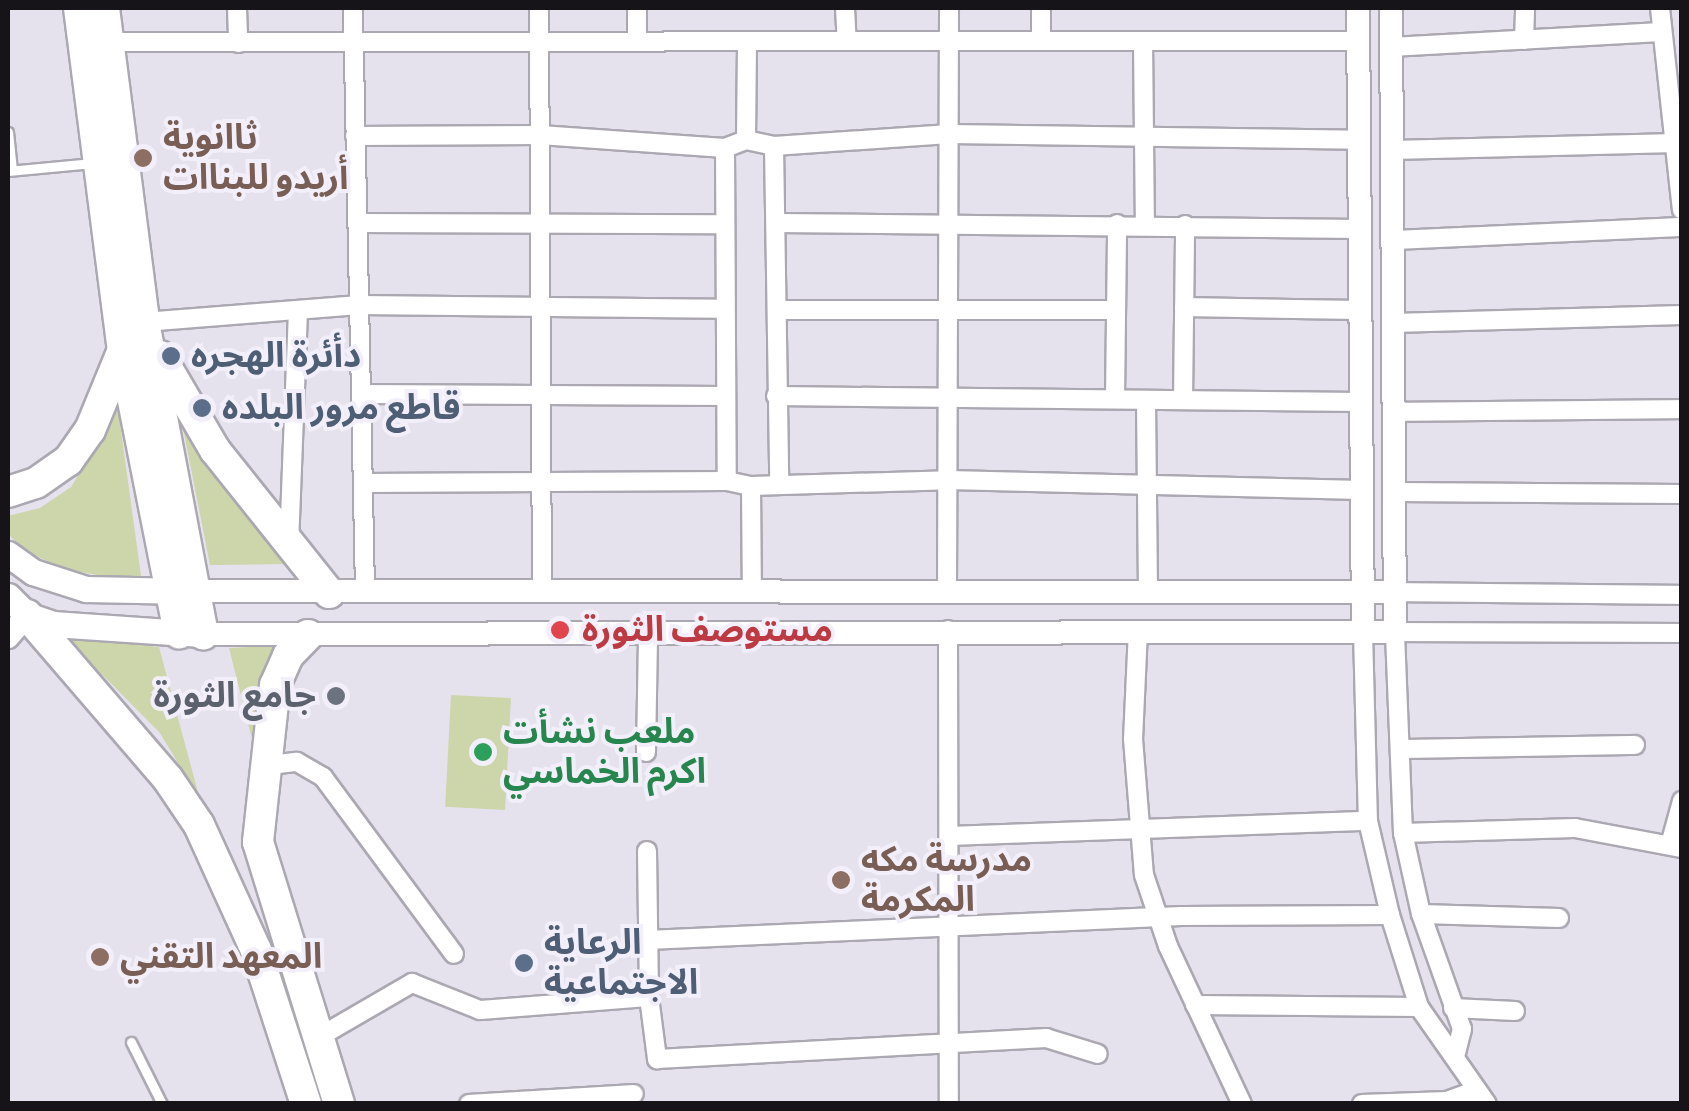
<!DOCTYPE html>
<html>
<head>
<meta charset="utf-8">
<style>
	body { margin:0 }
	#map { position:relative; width:1689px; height:1111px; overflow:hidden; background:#e6e2ed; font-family:"Source Sans 3","Noto Sans Arabic",sans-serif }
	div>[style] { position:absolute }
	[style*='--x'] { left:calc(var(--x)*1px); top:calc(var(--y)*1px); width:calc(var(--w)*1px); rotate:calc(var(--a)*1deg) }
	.green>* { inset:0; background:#cdd5ab; transform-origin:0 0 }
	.roads { filter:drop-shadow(2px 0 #aba8b2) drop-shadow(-2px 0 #aba8b2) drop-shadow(0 2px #aba8b2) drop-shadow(0 -2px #aba8b2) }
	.service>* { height:9px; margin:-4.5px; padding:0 4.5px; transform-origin:4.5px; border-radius:4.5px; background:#fff }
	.minor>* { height:18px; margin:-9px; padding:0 9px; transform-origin:9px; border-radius:9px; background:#fff }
	.tertiary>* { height:22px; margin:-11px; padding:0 11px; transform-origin:11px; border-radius:11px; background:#fff }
	.secondary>* { height:25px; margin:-12.5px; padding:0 12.5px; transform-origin:12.5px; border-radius:12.5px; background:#fff }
	.trunk>* { height:30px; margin:-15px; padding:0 15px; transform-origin:15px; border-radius:15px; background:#fff }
	.dots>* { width:28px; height:28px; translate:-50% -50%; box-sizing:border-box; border:5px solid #f3effa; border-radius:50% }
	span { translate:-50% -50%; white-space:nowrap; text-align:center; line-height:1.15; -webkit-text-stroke:8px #f3effa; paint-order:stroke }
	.education-label { font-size:35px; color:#785e54; font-weight:700 }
	.left { translate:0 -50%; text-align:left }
	.service-label { font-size:35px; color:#4e5e75; font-weight:700 }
	.health-label { font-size:35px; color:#be3a42; font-weight:700 }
	.worship-label { font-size:35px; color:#5b616d; font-weight:700 }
	.right { translate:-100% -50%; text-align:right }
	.leisure-label { font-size:35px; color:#27864d; font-weight:700 }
	.frame { position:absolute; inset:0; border:10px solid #161418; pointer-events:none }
</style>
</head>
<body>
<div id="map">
	<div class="green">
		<i style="clip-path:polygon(118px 409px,142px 583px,64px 569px,24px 550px,8px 534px,8px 516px,40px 508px,71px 487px)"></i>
		<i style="clip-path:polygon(180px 413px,287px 564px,210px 565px)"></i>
		<i style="clip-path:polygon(62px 634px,159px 647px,200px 800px,160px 733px)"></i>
		<i style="clip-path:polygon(275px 646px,258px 708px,253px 743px,229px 648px)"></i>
		<i style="left:451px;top:695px;width:60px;height:112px;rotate:3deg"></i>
	</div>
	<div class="roads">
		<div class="service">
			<i style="--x:8;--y:132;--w:38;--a:84"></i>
			<i style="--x:8;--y:171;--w:85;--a:-5.4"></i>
			<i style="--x:131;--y:1042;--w:69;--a:63.4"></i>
		</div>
		<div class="minor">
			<i style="--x:237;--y:8;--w:35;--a:88"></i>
			<i style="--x:353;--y:8;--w:584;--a:88.82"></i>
			<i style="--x:539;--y:8;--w:585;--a:89.71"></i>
			<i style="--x:637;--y:8;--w:33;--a:90"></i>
			<i style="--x:845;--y:8;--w:33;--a:87"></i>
			<i style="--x:1041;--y:8;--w:33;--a:90"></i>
			<i style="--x:1660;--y:8;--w:203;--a:83.8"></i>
			<i style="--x:1524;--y:40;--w:32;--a:-88"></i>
			<i style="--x:1143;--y:41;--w:183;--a:89.4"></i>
			<i style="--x:107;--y:42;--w:1251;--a:-0.05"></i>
			<i style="--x:1391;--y:47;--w:270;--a:-3.2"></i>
			<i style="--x:355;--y:136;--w:185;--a:-0.3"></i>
			<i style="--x:540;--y:135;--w:185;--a:4"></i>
			<i style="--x:725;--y:148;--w:22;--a:-21"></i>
			<i style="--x:746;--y:140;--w:29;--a:12"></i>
			<i style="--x:774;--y:146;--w:176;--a:-3.9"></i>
			<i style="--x:950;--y:134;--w:409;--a:0.8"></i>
			<i style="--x:746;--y:140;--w:98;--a:-89.4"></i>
			<i style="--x:774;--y:146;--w:336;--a:89.1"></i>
			<i style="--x:725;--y:148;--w:333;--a:89.7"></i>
			<i style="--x:1392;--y:150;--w:284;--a:-1.4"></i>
			<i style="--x:357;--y:223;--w:364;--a:0.2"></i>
			<i style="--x:777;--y:223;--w:583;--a:0.59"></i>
			<i style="--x:1393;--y:240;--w:289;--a:-2.6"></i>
			<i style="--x:1184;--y:307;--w:176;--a:1"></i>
			<i style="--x:777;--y:310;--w:339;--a:0"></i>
			<i style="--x:144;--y:322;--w:216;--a:-4.5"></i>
			<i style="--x:359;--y:305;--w:363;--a:0.6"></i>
			<i style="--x:1393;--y:323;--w:289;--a:-1.6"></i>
			<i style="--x:361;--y:394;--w:364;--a:0.3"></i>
			<i style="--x:776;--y:396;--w:585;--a:0.59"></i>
			<i style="--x:1115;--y:399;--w:175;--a:-89.3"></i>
			<i style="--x:1146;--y:400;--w:188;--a:89.4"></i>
			<i style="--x:1183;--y:400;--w:175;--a:-89.3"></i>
			<i style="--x:1394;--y:412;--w:288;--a:-0.6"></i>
			<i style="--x:363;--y:483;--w:364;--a:-0.3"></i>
			<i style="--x:727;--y:481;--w:25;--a:12"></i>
			<i style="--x:751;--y:486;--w:197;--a:-1.7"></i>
			<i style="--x:948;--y:480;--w:414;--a:1.4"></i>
			<i style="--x:751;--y:486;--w:105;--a:89.5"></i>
			<i style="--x:1395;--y:492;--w:287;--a:0.4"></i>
			<i style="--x:289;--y:545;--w:235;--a:-87.8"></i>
			<i style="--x:947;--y:589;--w:581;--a:-89.8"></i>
			<i style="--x:1395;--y:592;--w:287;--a:0.6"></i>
			<i style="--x:948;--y:630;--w:474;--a:89.9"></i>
			<i style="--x:1138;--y:630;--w:109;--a:92.6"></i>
			<i style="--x:1133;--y:739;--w:136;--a:85.4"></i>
			<i style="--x:1144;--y:875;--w:75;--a:71.3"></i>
			<i style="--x:1168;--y:946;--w:174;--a:64.9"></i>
			<i style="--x:1363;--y:632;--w:189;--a:88.5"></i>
			<i style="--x:1368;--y:821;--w:97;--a:76.8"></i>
			<i style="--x:1390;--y:915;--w:96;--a:72.5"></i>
			<i style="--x:1419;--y:1007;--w:118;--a:55"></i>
			<i style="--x:1400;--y:749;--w:235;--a:-1"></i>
			<i style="--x:646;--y:752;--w:118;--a:-89"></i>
			<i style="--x:262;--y:766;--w:35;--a:-7"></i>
			<i style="--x:297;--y:762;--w:30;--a:30"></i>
			<i style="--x:323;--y:777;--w:220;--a:53.5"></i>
			<i style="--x:1403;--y:833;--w:172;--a:-1.7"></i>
			<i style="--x:1575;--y:828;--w:109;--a:10.6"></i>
			<i style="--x:949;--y:836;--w:419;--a:-2.1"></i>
			<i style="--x:1670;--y:845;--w:46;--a:-74.7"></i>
			<i style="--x:647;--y:851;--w:146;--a:89.2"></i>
			<i style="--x:649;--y:997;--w:63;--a:82.6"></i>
			<i style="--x:657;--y:1059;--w:390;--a:-3.1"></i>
			<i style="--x:1046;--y:1038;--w:54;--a:17.1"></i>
			<i style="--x:1421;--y:914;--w:138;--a:1.7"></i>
			<i style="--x:648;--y:940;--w:534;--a:-2.58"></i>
			<i style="--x:1181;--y:916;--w:209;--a:-0.3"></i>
			<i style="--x:1195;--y:1005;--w:224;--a:0.5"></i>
			<i style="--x:1453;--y:1008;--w:62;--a:2.8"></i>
			<i style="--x:319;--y:1037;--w:108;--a:-30.1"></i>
			<i style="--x:412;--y:983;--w:73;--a:21.7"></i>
			<i style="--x:480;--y:1010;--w:169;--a:-4.4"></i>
			<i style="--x:1456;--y:1053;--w:25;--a:-76"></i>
			<i style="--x:1462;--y:1029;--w:122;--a:-109.6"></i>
			<i style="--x:1421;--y:914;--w:83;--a:-102.5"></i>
			<i style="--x:1403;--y:833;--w:201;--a:-92.3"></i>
			<i style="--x:1395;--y:632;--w:287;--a:0.2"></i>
			<i style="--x:469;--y:1104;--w:165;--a:-3.5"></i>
			<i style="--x:1362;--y:1104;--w:85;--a:-2"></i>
			<i style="--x:1447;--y:1101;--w:32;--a:-20"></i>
		</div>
		<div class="tertiary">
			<i style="--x:1358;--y:8;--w:624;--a:89.54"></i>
			<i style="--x:192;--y:591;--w:1203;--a:0.05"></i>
			<i style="--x:203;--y:634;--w:1192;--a:-0.1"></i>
			<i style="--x:1395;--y:632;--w:624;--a:-90.37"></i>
			<i style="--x:8;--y:637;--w:29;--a:-49"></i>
		</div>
		<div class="secondary">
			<i style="--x:8;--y:554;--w:31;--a:36"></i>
			<i style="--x:33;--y:572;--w:56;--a:17.8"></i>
			<i style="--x:86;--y:589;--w:101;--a:1.1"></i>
			<i style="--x:8;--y:596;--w:27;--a:45"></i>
			<i style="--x:27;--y:615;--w:28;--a:19"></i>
			<i style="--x:53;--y:624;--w:145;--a:3.9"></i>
		</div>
		<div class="trunk">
			<i style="--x:79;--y:8;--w:345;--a:82.7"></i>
			<i style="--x:123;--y:350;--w:289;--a:78.8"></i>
			<i style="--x:104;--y:8;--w:317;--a:82.7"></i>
			<i style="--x:144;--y:322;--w:318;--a:79.3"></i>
			<i style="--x:160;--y:356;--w:109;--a:59.7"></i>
			<i style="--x:215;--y:450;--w:183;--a:51.4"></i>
			<i style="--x:8;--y:492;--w:29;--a:-18"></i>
			<i style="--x:36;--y:483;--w:39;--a:-35"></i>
			<i style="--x:68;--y:461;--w:38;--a:-55"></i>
			<i style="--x:90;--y:430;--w:87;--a:-67.6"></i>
			<i style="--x:27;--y:615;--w:216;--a:49.3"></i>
			<i style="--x:168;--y:779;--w:55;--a:56"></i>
			<i style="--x:199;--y:825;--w:137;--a:65.5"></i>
			<i style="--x:256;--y:950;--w:162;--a:72"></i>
			<i style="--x:308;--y:635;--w:29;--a:134"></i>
			<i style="--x:288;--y:656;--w:32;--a:114"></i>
			<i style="--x:275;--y:685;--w:158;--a:96.2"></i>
			<i style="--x:258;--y:842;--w:274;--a:72.8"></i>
		</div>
	</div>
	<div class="dots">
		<i style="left:143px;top:158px;background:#8d6e63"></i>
		<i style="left:171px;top:356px;background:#5c6f8a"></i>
		<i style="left:202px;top:408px;background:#5c6f8a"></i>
		<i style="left:560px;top:630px;background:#e0444e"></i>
		<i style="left:336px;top:696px;background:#6b7280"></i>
		<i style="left:483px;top:752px;background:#2e9e5b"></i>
		<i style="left:841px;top:880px;background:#8d6e63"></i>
		<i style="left:100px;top:957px;background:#8d6e63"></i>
		<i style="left:524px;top:963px;background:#5c6f8a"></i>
	</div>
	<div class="education-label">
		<span class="left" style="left:163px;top:158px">ثاانوية<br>أريدو للبناات</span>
		<span class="left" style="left:861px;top:880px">مدرسة مكه<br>المكرمة</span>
		<span class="left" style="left:120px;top:957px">المعهد التقني</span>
	</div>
	<div class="service-label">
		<span class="left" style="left:191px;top:356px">دأئرة الهجره</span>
		<span class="left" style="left:222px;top:408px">قاطع مرور البلده</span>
		<span class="left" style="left:544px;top:963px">الرعاية<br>الاجتماعية</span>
	</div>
	<div class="health-label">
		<span class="left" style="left:582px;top:630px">مستوصف الثورة</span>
	</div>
	<div class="worship-label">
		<span class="right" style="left:316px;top:696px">جامع الثورة</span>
	</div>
	<div class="leisure-label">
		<span class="left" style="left:503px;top:752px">ملعب نشأت<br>اكرم الخماسي</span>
	</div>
	<div class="frame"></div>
</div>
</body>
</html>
